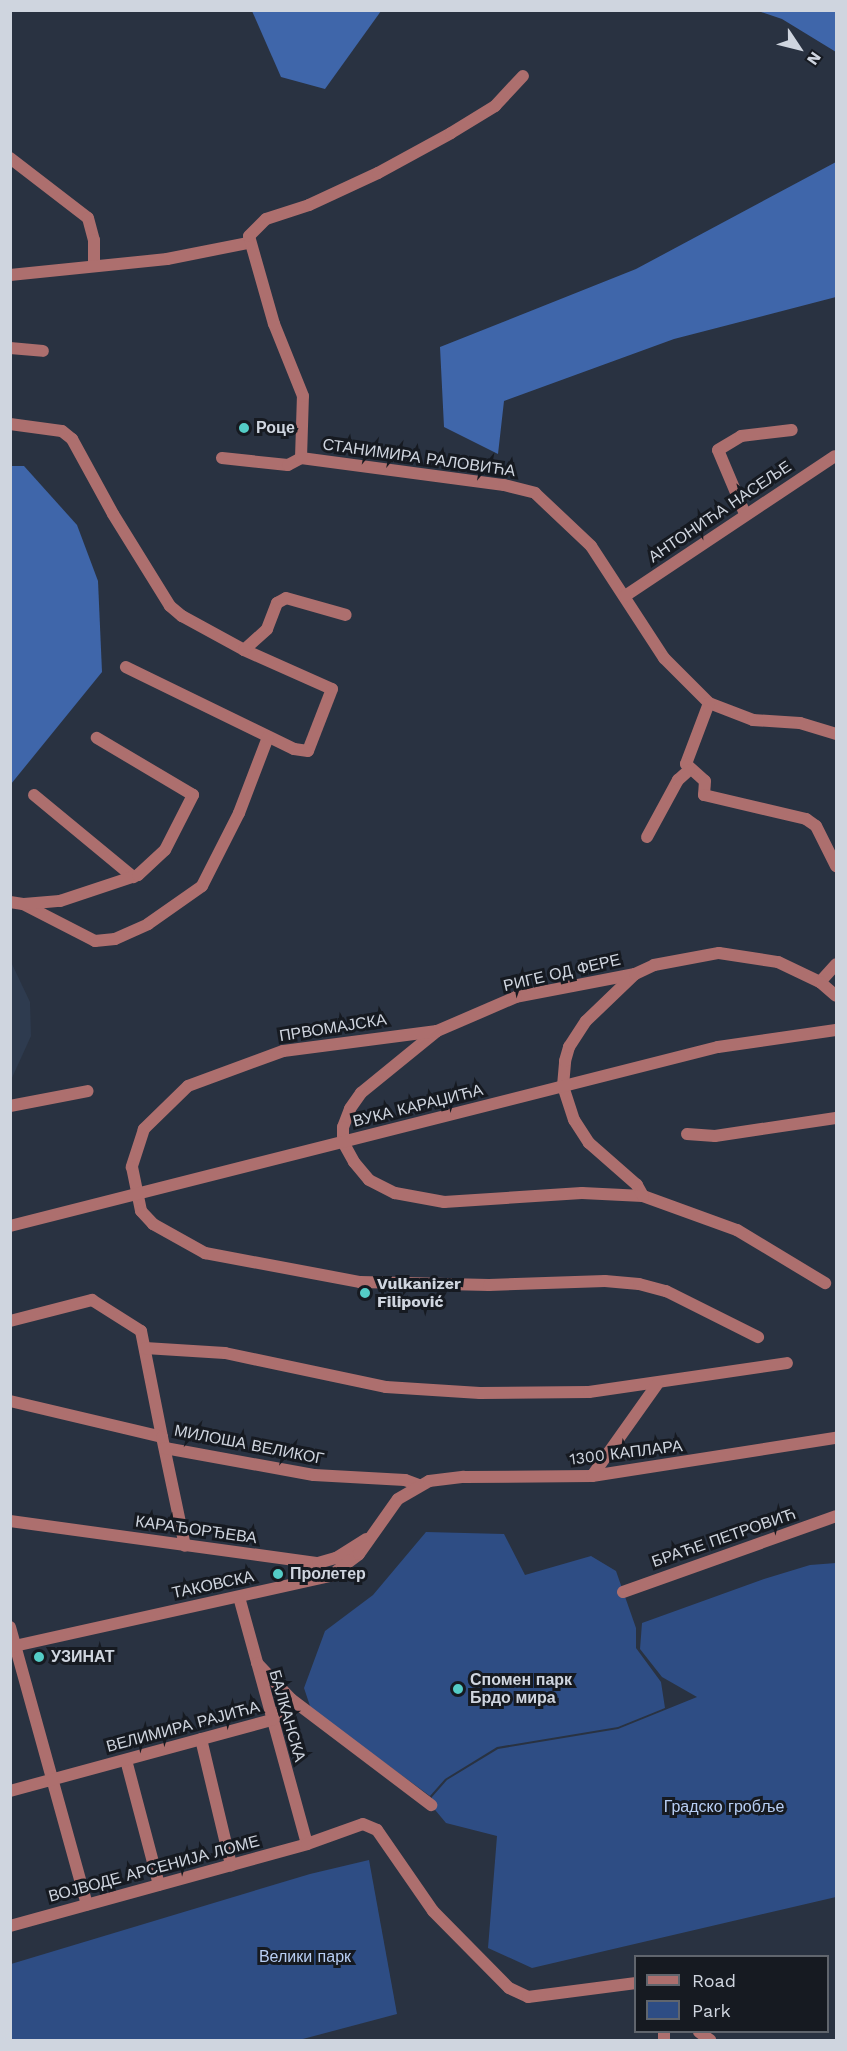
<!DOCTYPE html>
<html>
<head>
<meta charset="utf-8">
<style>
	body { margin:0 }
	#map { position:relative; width:847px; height:2051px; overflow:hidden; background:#293241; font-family:"Work Sans",sans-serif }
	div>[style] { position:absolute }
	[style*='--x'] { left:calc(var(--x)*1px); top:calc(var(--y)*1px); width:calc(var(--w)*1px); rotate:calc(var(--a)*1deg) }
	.built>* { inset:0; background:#2e3b4f }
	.green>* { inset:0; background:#2e4d84 }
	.forest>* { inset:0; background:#3f66aa }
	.minor>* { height:12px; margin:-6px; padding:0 6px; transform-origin:6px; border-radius:6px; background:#ad6f6e }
	.dots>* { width:16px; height:16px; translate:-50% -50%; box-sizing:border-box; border:3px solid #161a21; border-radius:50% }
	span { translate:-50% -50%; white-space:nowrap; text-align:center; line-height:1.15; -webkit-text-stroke:6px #161a21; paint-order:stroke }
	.poi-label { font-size:16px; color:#cfd5df; font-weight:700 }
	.left { translate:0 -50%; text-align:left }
	.street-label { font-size:16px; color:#cfd5df }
	.park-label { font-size:16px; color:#b8cef4 }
	.frame { position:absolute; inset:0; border:12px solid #cfd5df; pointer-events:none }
	.legend { position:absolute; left:634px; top:1955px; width:195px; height:78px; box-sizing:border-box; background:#161a21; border:2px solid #60656d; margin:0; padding:8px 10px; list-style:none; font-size:18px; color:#cfd5df }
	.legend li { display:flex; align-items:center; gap:12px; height:30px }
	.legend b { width:30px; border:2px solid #60656d }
	.north { position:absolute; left:769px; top:18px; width:60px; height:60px; -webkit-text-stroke:4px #161a21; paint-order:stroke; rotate:125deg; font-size:16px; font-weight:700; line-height:24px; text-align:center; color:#cfd5df }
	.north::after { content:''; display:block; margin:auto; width:21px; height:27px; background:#cfd5df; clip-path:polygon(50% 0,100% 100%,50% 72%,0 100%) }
</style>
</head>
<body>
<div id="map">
	<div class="built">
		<i style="clip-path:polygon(11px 962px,30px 1002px,31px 1036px,11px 1080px)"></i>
	</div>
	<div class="green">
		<i style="clip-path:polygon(426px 1532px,504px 1534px,525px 1575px,591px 1556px,616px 1571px,636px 1628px,636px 1648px,661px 1682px,665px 1708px,618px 1727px,497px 1747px,445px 1779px,430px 1796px,311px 1709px,304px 1688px,325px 1631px,373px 1595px)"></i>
		<i style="clip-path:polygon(836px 1563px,836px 1897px,532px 1968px,488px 1948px,497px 1836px,446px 1823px,431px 1805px,432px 1797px,447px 1780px,498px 1749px,618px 1729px,697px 1697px,662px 1677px,640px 1649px,642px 1623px,764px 1579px,810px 1565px)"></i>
		<i style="clip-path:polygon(369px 1860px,397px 2014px,299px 2040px,11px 2040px,11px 1964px,310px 1874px)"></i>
	</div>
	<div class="forest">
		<i style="clip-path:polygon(252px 11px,381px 11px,325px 89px,281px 77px)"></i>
		<i style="clip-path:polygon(758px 11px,836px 11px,836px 52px,782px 19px)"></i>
		<i style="clip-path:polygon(836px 162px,836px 297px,674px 339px,504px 401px,498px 454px,444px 427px,440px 347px,636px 269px)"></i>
		<i style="clip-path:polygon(11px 466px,24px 466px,77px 525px,98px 581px,102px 672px,11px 784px)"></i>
	</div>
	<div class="minor">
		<i style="--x:10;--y:158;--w:98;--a:37.6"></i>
		<i style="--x:88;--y:218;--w:23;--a:75"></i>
		<i style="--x:94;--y:240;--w:25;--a:90"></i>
		<i style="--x:10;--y:275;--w:158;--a:-5.8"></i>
		<i style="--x:167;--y:259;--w:83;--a:-11.2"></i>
		<i style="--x:10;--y:348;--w:33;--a:5"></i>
		<i style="--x:10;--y:424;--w:52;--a:7.7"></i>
		<i style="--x:62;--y:431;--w:13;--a:39"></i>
		<i style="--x:72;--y:439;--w:85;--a:61.3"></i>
		<i style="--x:113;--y:514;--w:108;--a:58.2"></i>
		<i style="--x:170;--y:606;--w:16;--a:40"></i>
		<i style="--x:182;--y:616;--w:71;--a:28.7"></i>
		<i style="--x:244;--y:650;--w:96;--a:23.9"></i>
		<i style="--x:332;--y:689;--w:66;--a:111.2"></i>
		<i style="--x:308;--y:751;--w:14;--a:-172"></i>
		<i style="--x:294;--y:749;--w:187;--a:-154"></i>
		<i style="--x:222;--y:458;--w:66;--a:6.1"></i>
		<i style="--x:288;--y:465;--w:15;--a:-28"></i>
		<i style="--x:301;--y:458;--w:205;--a:7.6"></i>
		<i style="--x:504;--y:485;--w:32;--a:14"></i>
		<i style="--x:535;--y:493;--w:77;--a:43.4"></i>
		<i style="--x:591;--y:546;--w:134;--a:56.9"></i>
		<i style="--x:664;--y:658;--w:64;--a:45"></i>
		<i style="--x:709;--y:703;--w:47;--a:21.1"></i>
		<i style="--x:753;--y:720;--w:47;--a:3.7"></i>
		<i style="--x:800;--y:723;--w:38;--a:17"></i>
		<i style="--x:301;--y:458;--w:62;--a:-88.2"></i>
		<i style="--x:303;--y:396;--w:78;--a:-111.9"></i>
		<i style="--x:274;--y:324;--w:91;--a:-105.9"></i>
		<i style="--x:249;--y:236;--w:24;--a:-45"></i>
		<i style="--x:266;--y:219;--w:45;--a:-18"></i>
		<i style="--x:309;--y:205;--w:76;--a:-24.9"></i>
		<i style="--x:378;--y:173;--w:83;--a:-28.7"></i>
		<i style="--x:451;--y:133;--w:52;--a:-31.5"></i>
		<i style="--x:495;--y:106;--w:41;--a:-47"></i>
		<i style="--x:745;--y:514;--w:69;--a:-112.9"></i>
		<i style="--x:718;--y:450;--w:27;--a:-31"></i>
		<i style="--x:741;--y:436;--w:51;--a:-6.7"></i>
		<i style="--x:625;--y:596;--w:252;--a:-33.7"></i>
		<i style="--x:244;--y:650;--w:31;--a:-42"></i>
		<i style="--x:267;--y:629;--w:28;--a:-69"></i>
		<i style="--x:277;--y:603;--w:10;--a:-29"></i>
		<i style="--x:286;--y:598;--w:62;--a:15.8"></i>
		<i style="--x:709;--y:703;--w:65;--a:110.7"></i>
		<i style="--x:686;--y:764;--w:25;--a:42"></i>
		<i style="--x:705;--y:781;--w:14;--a:94"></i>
		<i style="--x:704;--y:795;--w:105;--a:13.2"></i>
		<i style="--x:806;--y:819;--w:12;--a:35"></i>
		<i style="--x:816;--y:826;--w:45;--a:63.4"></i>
		<i style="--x:34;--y:795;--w:129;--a:39.6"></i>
		<i style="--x:647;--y:837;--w:65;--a:-61.5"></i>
		<i style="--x:678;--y:780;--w:15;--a:-42"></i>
		<i style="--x:10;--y:902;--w:13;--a:9"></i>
		<i style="--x:23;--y:904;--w:81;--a:27.2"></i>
		<i style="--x:95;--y:941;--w:20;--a:-6"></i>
		<i style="--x:115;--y:939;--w:36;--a:-24"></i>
		<i style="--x:148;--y:924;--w:66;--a:-35.1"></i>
		<i style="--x:202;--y:886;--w:82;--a:-63.1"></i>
		<i style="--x:239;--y:813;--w:81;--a:-69.1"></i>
		<i style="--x:24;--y:904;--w:36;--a:-5"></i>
		<i style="--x:60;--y:901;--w:82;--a:-18.4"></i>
		<i style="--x:138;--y:875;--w:37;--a:-43"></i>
		<i style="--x:165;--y:850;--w:62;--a:-63"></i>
		<i style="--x:193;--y:795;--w:112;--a:-149.3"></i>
		<i style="--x:635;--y:974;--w:121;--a:169.1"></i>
		<i style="--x:516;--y:997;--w:86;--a:156.7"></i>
		<i style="--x:437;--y:1031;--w:98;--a:140.8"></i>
		<i style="--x:361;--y:1093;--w:19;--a:125"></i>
		<i style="--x:350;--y:1109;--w:19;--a:111"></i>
		<i style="--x:343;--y:1127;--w:15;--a:90"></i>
		<i style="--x:343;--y:1142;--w:23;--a:61"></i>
		<i style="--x:354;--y:1162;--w:23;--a:50"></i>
		<i style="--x:369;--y:1180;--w:29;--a:27"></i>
		<i style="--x:395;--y:1193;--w:50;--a:10.4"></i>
		<i style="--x:444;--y:1202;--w:138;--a:-3.7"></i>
		<i style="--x:582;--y:1193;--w:61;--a:2.8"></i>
		<i style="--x:643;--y:1196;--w:100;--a:19.9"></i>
		<i style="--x:737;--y:1230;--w:103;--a:31.1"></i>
		<i style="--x:820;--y:982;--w:24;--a:-48"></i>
		<i style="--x:437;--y:1031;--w:155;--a:172.6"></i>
		<i style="--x:283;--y:1051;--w:101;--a:159.8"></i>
		<i style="--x:188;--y:1086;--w:62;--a:135.7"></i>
		<i style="--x:144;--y:1129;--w:40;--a:108"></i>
		<i style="--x:132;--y:1167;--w:45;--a:78.4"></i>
		<i style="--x:141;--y:1211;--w:18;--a:47"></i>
		<i style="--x:153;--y:1224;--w:60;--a:29.1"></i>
		<i style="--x:205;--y:1253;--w:158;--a:10.6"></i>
		<i style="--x:360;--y:1282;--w:129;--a:1.3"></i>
		<i style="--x:489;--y:1285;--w:116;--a:-2"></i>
		<i style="--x:605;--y:1281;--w:34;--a:5"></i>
		<i style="--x:639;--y:1284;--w:28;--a:15"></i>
		<i style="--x:666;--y:1291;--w:103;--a:26.6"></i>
		<i style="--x:10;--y:1106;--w:79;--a:-10.9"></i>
		<i style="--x:687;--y:1134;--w:28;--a:4"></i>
		<i style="--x:715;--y:1136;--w:122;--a:-8.5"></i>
		<i style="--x:643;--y:1196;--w:13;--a:-119"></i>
		<i style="--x:637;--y:1185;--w:64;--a:-138.8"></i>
		<i style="--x:589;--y:1143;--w:27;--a:-123"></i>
		<i style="--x:574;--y:1120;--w:36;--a:-108"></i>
		<i style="--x:563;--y:1086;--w:25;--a:-85"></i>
		<i style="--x:565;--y:1061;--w:15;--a:-74"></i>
		<i style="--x:569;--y:1047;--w:31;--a:-57"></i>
		<i style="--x:586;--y:1021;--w:68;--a:-43.8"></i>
		<i style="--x:635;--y:974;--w:21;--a:-25"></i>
		<i style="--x:654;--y:965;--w:66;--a:-10.5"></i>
		<i style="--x:719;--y:953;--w:60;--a:8.7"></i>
		<i style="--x:778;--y:962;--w:47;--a:25.5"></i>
		<i style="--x:820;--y:982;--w:21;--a:41"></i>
		<i style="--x:10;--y:1226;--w:730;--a:-14.19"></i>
		<i style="--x:718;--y:1047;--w:119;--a:-8.2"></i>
		<i style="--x:10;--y:1321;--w:85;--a:-14.4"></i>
		<i style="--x:92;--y:1300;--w:58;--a:32.3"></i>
		<i style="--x:141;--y:1331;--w:108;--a:78.8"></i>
		<i style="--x:145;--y:1348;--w:80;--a:3.6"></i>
		<i style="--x:225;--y:1353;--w:165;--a:11.9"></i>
		<i style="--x:386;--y:1387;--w:94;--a:3.7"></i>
		<i style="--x:480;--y:1393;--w:109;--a:-0.5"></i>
		<i style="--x:589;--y:1392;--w:200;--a:-8.3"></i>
		<i style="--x:10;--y:1401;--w:156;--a:13.3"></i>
		<i style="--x:162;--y:1437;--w:111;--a:78.1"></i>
		<i style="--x:165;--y:1448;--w:151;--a:10.3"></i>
		<i style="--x:314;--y:1475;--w:91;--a:3.1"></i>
		<i style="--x:405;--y:1480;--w:15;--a:20"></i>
		<i style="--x:592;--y:1476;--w:114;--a:-54.6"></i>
		<i style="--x:10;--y:1521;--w:311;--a:7.8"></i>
		<i style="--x:318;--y:1563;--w:19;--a:-16"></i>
		<i style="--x:336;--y:1558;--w:36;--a:-32"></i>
		<i style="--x:623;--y:1592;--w:226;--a:-19.6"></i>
		<i style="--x:239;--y:1597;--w:256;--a:74.6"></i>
		<i style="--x:10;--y:1627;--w:288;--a:74.5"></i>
		<i style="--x:10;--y:1647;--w:328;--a:-12.5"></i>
		<i style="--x:330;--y:1576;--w:36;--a:-37"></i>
		<i style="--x:359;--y:1554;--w:67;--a:-54.7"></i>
		<i style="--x:398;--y:1499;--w:36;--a:-30"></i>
		<i style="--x:429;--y:1481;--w:35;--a:-7"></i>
		<i style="--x:464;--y:1477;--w:128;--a:-0.4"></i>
		<i style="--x:592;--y:1476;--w:247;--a:-8.9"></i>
		<i style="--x:257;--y:1663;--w:50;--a:46.6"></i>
		<i style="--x:291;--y:1699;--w:176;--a:37.1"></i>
		<i style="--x:201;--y:1739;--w:130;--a:76.6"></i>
		<i style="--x:126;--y:1760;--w:129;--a:75.2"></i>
		<i style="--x:10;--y:1791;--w:271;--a:-15.2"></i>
		<i style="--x:272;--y:1720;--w:28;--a:-48"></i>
		<i style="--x:10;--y:1926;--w:308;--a:-15.4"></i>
		<i style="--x:307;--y:1844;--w:59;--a:-19.7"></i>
		<i style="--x:363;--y:1824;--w:15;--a:23"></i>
		<i style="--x:377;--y:1830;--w:98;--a:55.3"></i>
		<i style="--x:433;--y:1911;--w:108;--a:45.4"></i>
		<i style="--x:509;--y:1988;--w:21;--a:25"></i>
		<i style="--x:528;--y:1997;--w:109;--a:-7.4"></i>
		<i style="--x:699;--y:2032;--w:14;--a:36"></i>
		<i style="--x:664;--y:2040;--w:8;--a:-90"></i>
	</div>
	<div class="dots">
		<i style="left:244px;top:428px;background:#54cdc7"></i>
		<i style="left:365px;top:1293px;background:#54cdc7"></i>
		<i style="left:278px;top:1574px;background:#54cdc7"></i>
		<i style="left:39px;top:1657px;background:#54cdc7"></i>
		<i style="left:458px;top:1689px;background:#54cdc7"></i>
	</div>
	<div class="poi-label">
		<span class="left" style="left:256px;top:428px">Роце</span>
		<span class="left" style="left:377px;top:1293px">Vulkanizer<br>Filipović</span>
		<span class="left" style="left:290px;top:1574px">Пролетер</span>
		<span class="left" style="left:51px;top:1657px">УЗИНАТ</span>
		<span class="left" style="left:470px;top:1689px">Спомен парк<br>Брдо мира</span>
	</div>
	<div class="street-label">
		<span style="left:419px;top:458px;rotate:8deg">СТАНИМИРА РАЛОВИЋА</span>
		<span style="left:720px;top:512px;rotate:-34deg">АНТОНИЋА НАСЕЉЕ</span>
		<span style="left:562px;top:973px;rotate:-13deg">РИГЕ ОД ФЕРЕ</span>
		<span style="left:333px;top:1028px;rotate:-9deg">ПРВОМАЈСКА</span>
		<span style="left:418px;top:1106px;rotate:-14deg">ВУКА КАРАЏИЋА</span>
		<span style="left:249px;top:1445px;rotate:11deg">МИЛОША ВЕЛИКОГ</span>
		<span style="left:626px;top:1453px;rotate:-7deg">1300 КАПЛАРА</span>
		<span style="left:196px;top:1530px;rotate:8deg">КАРАЂОРЂЕВА</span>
		<span style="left:724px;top:1538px;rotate:-19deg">БРАЋЕ ПЕТРОВИЋ</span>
		<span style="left:213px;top:1585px;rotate:-12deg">ТАКОВСКА</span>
		<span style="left:287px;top:1716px;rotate:74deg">БАЛКАНСКА</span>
		<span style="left:183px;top:1727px;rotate:-15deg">ВЕЛИМИРА РАЈИЋА</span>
		<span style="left:154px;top:1869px;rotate:-15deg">ВОЈВОДЕ АРСЕНИЈА ЛОМЕ</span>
	</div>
	<div class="park-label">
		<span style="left:724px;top:1807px">Градско гробље</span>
		<span style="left:305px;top:1957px">Велики парк</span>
	</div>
	<div class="frame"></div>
	<ul class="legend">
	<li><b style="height:8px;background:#ad6f6e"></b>Road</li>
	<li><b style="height:16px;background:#2e4d84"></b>Park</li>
	</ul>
	<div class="north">N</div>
</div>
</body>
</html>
